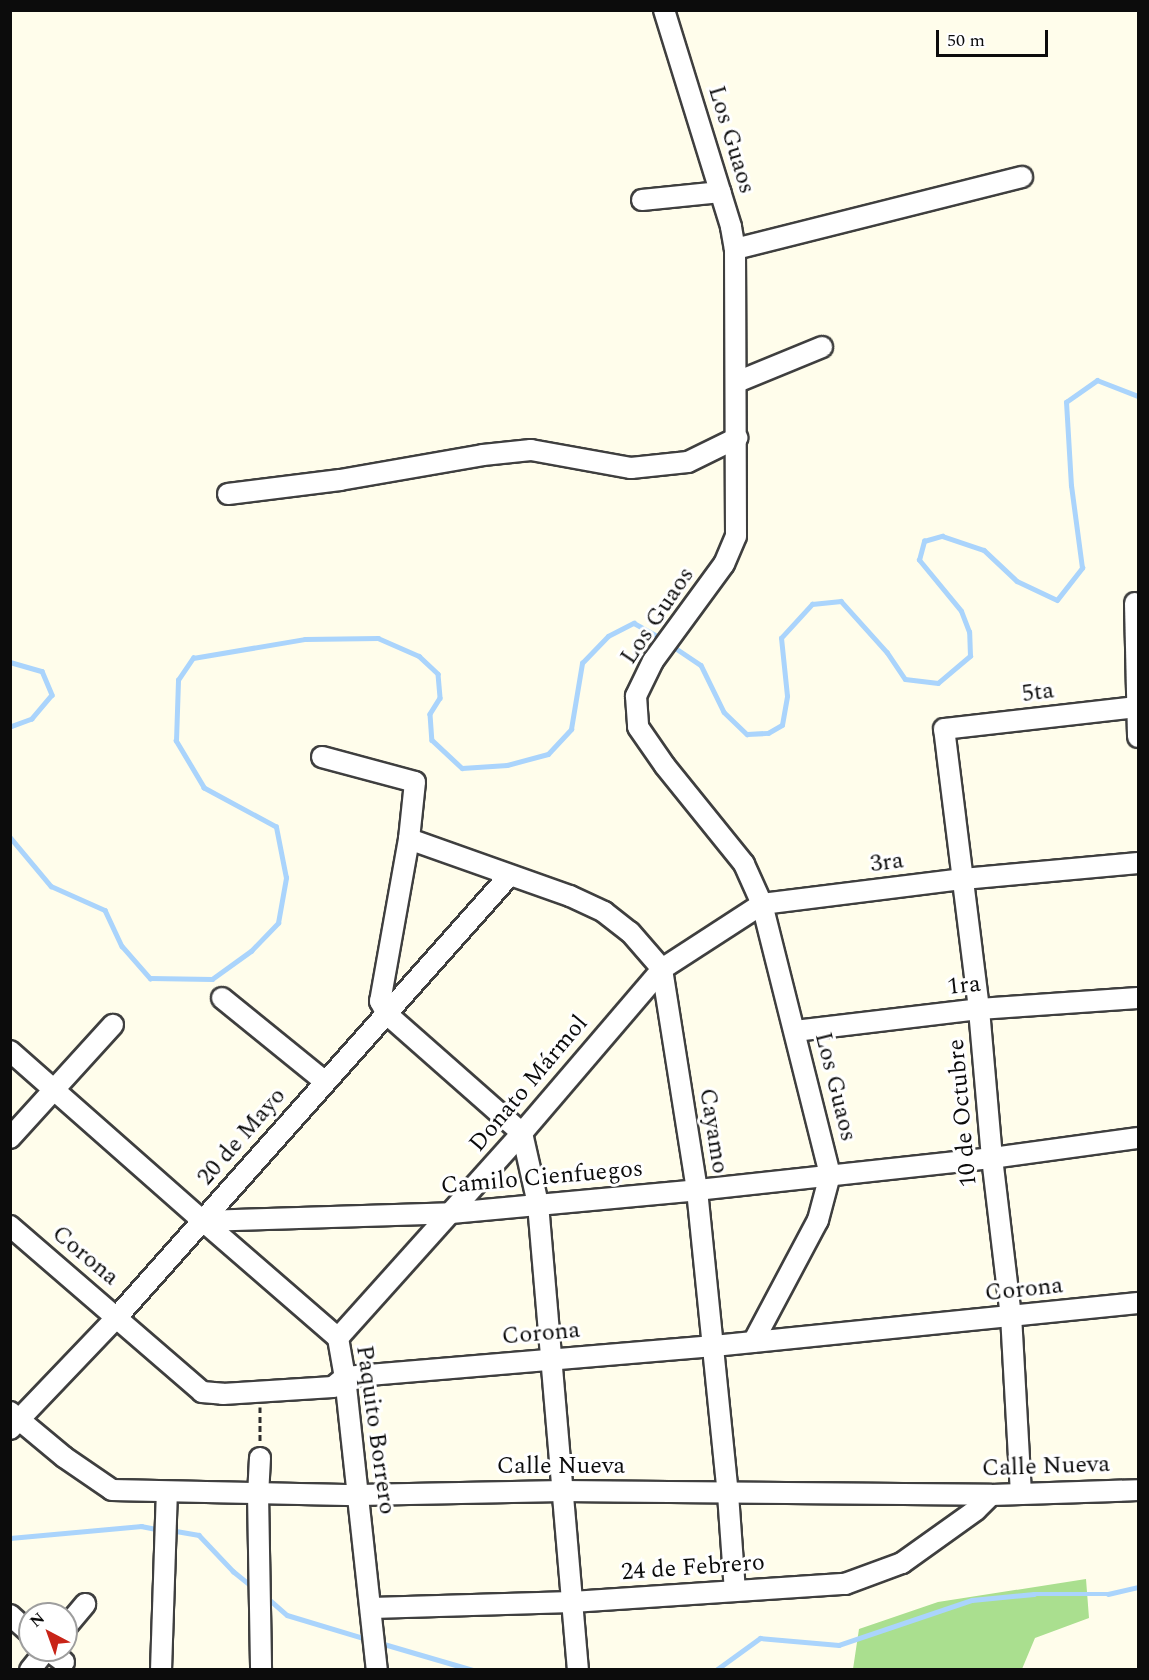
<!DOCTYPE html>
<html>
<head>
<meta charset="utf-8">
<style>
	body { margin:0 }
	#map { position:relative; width:1149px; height:1680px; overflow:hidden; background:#fffdeb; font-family:Spectral,serif }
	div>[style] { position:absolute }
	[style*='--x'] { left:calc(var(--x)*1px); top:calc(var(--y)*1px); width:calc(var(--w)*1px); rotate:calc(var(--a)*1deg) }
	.forest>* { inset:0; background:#aadf8f }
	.stream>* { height:4.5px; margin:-2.25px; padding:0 2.25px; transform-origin:2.25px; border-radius:2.25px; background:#aad4fc }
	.path>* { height:3px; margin-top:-1.5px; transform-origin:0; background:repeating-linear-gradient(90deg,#2e2e2e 0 6px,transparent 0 9px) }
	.roads { filter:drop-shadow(2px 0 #3f3f3f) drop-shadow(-2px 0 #3f3f3f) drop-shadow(0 2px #3f3f3f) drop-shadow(0 -2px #3f3f3f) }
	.minor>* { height:20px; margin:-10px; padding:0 10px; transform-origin:10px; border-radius:10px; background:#fff }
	span { translate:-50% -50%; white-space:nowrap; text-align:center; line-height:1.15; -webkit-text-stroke:6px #fff; paint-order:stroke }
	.street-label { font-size:24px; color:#0c0c0c }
	.frame { position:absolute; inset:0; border:12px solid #0c0c0c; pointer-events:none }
	.north { position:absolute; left:18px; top:1602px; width:60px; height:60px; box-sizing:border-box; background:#fff; border:2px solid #9e9e9e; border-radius:50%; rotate:319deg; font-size:16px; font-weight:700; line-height:24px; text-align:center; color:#0c0c0c }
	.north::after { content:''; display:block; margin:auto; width:21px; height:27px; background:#c82418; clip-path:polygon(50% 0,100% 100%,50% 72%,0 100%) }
	.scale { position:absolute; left:936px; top:30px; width:112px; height:27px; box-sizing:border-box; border:3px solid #0c0c0c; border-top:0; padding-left:8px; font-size:18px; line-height:21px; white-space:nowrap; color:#0c0c0c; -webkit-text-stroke:4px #fff; paint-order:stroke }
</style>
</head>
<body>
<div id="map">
	<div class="forest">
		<i style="clip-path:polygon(1086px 1579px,1089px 1618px,1035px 1638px,1022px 1669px,853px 1669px,859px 1629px,938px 1602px)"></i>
	</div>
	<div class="stream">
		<i style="--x:674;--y:647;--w:32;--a:34"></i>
		<i style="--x:701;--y:665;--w:52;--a:63.9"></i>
		<i style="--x:724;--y:712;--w:32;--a:44"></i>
		<i style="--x:747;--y:734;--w:21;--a:-3"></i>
		<i style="--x:768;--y:733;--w:16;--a:-30"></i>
		<i style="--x:782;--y:725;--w:29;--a:-80"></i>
		<i style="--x:787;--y:696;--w:58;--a:-95.9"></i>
		<i style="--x:781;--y:638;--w:46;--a:-47.6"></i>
		<i style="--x:812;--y:604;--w:29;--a:-6"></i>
		<i style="--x:841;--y:601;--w:69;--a:48"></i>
		<i style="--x:887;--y:652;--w:32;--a:56"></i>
		<i style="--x:905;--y:679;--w:33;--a:7"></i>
		<i style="--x:938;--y:683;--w:42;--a:-40.2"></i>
		<i style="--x:970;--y:656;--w:24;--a:-92"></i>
		<i style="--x:969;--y:632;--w:22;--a:-111"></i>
		<i style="--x:961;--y:611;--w:66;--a:-129.5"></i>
		<i style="--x:919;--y:560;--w:20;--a:-75"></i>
		<i style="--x:924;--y:541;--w:19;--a:-16"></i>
		<i style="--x:942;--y:536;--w:44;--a:18.4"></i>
		<i style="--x:984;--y:550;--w:45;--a:43.2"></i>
		<i style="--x:1017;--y:581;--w:44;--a:25.4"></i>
		<i style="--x:1057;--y:600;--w:41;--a:-52"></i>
		<i style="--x:1082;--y:568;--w:83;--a:-97.6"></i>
		<i style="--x:1071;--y:486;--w:84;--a:-93.4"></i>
		<i style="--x:1066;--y:402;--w:38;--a:-35"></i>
		<i style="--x:1097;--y:380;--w:44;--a:21.3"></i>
		<i style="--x:10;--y:662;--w:33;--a:16"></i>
		<i style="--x:42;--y:671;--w:26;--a:67"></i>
		<i style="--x:52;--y:695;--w:31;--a:130"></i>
		<i style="--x:32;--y:719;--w:23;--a:160"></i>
		<i style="--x:10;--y:837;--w:64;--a:50.1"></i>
		<i style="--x:51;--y:886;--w:59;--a:24"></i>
		<i style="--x:105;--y:910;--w:40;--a:65"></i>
		<i style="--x:122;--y:946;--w:43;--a:48.8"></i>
		<i style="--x:150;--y:978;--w:62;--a:0.9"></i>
		<i style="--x:212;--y:979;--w:48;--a:-35.7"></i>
		<i style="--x:251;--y:951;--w:39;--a:-46"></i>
		<i style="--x:278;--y:923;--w:46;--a:-79.9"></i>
		<i style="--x:286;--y:878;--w:52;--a:-101.1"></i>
		<i style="--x:276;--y:827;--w:82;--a:-151.6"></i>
		<i style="--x:204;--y:788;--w:55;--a:-120.8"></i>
		<i style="--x:176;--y:741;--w:61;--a:-88.1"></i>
		<i style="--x:178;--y:680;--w:27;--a:-56"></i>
		<i style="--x:193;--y:658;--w:114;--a:-9.6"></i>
		<i style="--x:305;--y:639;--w:73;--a:-0.8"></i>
		<i style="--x:378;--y:638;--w:45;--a:23.7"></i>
		<i style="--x:419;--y:656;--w:26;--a:43"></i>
		<i style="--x:438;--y:674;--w:24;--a:85"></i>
		<i style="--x:440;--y:698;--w:19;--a:122"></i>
		<i style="--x:430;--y:714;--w:26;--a:86"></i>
		<i style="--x:432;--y:740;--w:41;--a:43"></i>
		<i style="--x:462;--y:768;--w:45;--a:-3.8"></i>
		<i style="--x:507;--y:765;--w:42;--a:-15"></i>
		<i style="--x:548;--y:754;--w:34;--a:-47"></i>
		<i style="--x:571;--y:729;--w:67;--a:-80.5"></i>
		<i style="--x:582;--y:663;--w:37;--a:-46"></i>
		<i style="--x:608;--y:636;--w:29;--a:-27"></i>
		<i style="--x:634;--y:623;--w:26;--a:29"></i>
		<i style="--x:176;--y:1531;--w:23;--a:10"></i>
		<i style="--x:199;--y:1535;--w:50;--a:46.6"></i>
		<i style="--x:233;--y:1571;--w:26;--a:39"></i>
		<i style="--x:10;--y:1538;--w:132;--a:-5.2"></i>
		<i style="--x:141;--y:1526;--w:15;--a:11"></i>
		<i style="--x:271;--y:1601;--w:21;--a:41"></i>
		<i style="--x:287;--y:1615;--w:84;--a:16.7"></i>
		<i style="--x:384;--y:1644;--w:93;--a:16.3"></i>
		<i style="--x:716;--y:1670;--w:54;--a:-36"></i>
		<i style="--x:760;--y:1638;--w:79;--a:5.1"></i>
		<i style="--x:839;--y:1645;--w:140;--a:-18.7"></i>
		<i style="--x:972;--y:1600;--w:62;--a:-5.5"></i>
		<i style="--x:1034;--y:1594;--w:74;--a:0"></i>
		<i style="--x:1108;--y:1594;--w:31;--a:-13"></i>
	</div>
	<div class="path">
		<i style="--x:260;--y:1407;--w:35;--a:90"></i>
	</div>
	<div class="roads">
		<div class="minor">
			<i style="--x:664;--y:10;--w:227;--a:72.8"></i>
			<i style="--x:731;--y:227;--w:22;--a:80"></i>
			<i style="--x:735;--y:249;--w:287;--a:89.8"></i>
			<i style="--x:736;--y:536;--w:30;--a:113"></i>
			<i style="--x:724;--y:564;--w:120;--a:126.2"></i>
			<i style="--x:653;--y:661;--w:39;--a:116"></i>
			<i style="--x:636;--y:696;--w:31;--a:86"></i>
			<i style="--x:638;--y:727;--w:47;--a:55.3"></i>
			<i style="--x:665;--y:766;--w:126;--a:51.1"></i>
			<i style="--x:744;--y:864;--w:44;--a:65.8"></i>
			<i style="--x:762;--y:904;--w:279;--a:75.9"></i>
			<i style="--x:830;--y:1175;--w:47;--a:104.9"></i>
			<i style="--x:818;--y:1220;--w:138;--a:118"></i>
			<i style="--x:642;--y:200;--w:79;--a:-5.8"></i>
			<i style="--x:735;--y:249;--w:296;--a:-14.1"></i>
			<i style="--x:737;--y:382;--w:92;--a:-22.4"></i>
			<i style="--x:228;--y:494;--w:113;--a:-7.1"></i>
			<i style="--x:340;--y:480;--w:145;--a:-9.9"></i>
			<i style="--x:483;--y:455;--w:48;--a:-5.9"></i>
			<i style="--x:531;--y:450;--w:102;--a:10.2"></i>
			<i style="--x:631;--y:468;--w:57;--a:-6"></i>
			<i style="--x:688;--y:462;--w:55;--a:-26.1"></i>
			<i style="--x:1135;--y:603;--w:134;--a:88.7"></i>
			<i style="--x:322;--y:757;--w:96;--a:15"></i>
			<i style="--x:415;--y:782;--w:57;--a:96"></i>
			<i style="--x:409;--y:839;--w:165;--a:100.1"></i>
			<i style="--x:380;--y:1001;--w:15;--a:62"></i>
			<i style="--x:387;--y:1014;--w:180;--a:41.4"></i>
			<i style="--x:522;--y:1133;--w:73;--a:77.3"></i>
			<i style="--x:538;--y:1204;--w:468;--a:85.1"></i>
			<i style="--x:409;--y:839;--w:171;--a:19.5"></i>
			<i style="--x:570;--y:896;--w:38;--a:25"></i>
			<i style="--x:604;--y:912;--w:33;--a:38"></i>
			<i style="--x:630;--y:932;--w:49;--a:49.1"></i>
			<i style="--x:662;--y:969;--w:224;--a:81"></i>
			<i style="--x:697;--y:1190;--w:306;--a:84.2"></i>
			<i style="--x:728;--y:1494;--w:97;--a:85.9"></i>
			<i style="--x:222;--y:998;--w:132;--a:39.1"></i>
			<i style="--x:795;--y:1031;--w:185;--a:-6.8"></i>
			<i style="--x:979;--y:1009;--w:159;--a:-4"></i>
			<i style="--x:10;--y:1051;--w:257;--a:41.4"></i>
			<i style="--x:203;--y:1221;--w:248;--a:-1.8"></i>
			<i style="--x:451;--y:1213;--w:247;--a:-5.3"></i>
			<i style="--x:697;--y:1190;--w:297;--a:-6.2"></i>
			<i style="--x:992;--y:1158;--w:147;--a:-7.8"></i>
			<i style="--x:10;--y:1138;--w:153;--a:-47.7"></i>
			<i style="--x:203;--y:1221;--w:179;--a:40.9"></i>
			<i style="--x:338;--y:1338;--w:40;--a:80"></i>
			<i style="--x:345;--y:1377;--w:295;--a:83.8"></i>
			<i style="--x:10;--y:1226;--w:254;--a:40.8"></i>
			<i style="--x:202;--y:1392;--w:21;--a:5"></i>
			<i style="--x:223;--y:1394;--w:110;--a:-3.6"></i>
			<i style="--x:333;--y:1387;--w:16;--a:-40"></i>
			<i style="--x:345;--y:1377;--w:370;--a:-4.8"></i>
			<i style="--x:714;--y:1346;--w:426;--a:-5.8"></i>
			<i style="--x:338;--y:1338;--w:275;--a:-48.1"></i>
			<i style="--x:522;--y:1133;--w:216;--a:-49.5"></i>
			<i style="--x:662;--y:969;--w:119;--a:-33"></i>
			<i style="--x:762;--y:904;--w:203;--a:-7.1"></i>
			<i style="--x:963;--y:879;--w:176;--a:-5.2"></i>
			<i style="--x:10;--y:1412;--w:70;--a:39.8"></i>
			<i style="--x:64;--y:1457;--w:58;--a:34.5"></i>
			<i style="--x:112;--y:1490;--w:246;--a:1.2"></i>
			<i style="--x:358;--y:1495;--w:205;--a:-1.1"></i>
			<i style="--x:563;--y:1491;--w:428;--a:0.5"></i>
			<i style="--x:991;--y:1495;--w:147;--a:-1.9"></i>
			<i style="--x:10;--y:1429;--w:155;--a:-46.3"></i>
			<i style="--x:117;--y:1317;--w:590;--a:-48.37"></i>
			<i style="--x:260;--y:1458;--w:35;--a:93"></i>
			<i style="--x:258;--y:1493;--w:177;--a:89"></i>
			<i style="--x:1021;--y:1494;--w:177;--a:-93.2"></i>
			<i style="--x:1011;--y:1317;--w:160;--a:-96.8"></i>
			<i style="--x:992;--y:1158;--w:150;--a:-95"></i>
			<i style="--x:979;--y:1009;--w:282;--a:-97.1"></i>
			<i style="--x:944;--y:729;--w:195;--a:-6.5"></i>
			<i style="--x:372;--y:1608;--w:200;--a:-1.7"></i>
			<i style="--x:572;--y:1602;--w:274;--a:-3.8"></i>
			<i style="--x:845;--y:1584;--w:61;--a:-20.2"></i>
			<i style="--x:902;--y:1563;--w:91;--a:-35.6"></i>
			<i style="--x:976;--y:1510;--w:21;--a:-45"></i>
			<i style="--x:10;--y:1615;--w:27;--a:42"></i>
			<i style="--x:66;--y:1627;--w:30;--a:-50"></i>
			<i style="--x:48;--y:1650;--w:20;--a:37"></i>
			<i style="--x:30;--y:1670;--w:26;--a:-51"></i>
			<i style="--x:161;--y:1670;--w:177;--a:-88.1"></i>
		</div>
	</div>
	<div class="street-label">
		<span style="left:731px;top:140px;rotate:73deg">Los Guaos</span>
		<span style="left:658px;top:616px;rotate:-56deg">Los Guaos</span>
		<span style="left:1038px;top:693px;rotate:-7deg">5ta</span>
		<span style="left:887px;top:863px;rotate:-7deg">3ra</span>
		<span style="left:964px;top:986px;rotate:-6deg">1ra</span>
		<span style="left:529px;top:1084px;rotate:-50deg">Donato Mármol</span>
		<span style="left:835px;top:1087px;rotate:76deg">Los Guaos</span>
		<span style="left:963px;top:1113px;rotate:-95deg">10 de Octubre</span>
		<span style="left:713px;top:1131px;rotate:81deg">Cayamo</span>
		<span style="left:242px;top:1137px;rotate:-49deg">20 de Mayo</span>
		<span style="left:542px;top:1178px;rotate:-5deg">Camilo Cienfuegos</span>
		<span style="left:85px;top:1256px;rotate:40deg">Corona</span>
		<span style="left:1024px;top:1290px;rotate:-6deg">Corona</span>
		<span style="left:541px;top:1334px;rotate:-5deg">Corona</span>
		<span style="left:375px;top:1430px;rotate:82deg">Paquito Borrero</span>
		<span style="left:561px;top:1467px">Calle Nueva</span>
		<span style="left:1046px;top:1467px;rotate:-2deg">Calle Nueva</span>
		<span style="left:693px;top:1568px;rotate:-4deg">24 de Febrero</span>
	</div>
	<div class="frame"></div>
	<div class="north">N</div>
	<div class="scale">50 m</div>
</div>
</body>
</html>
